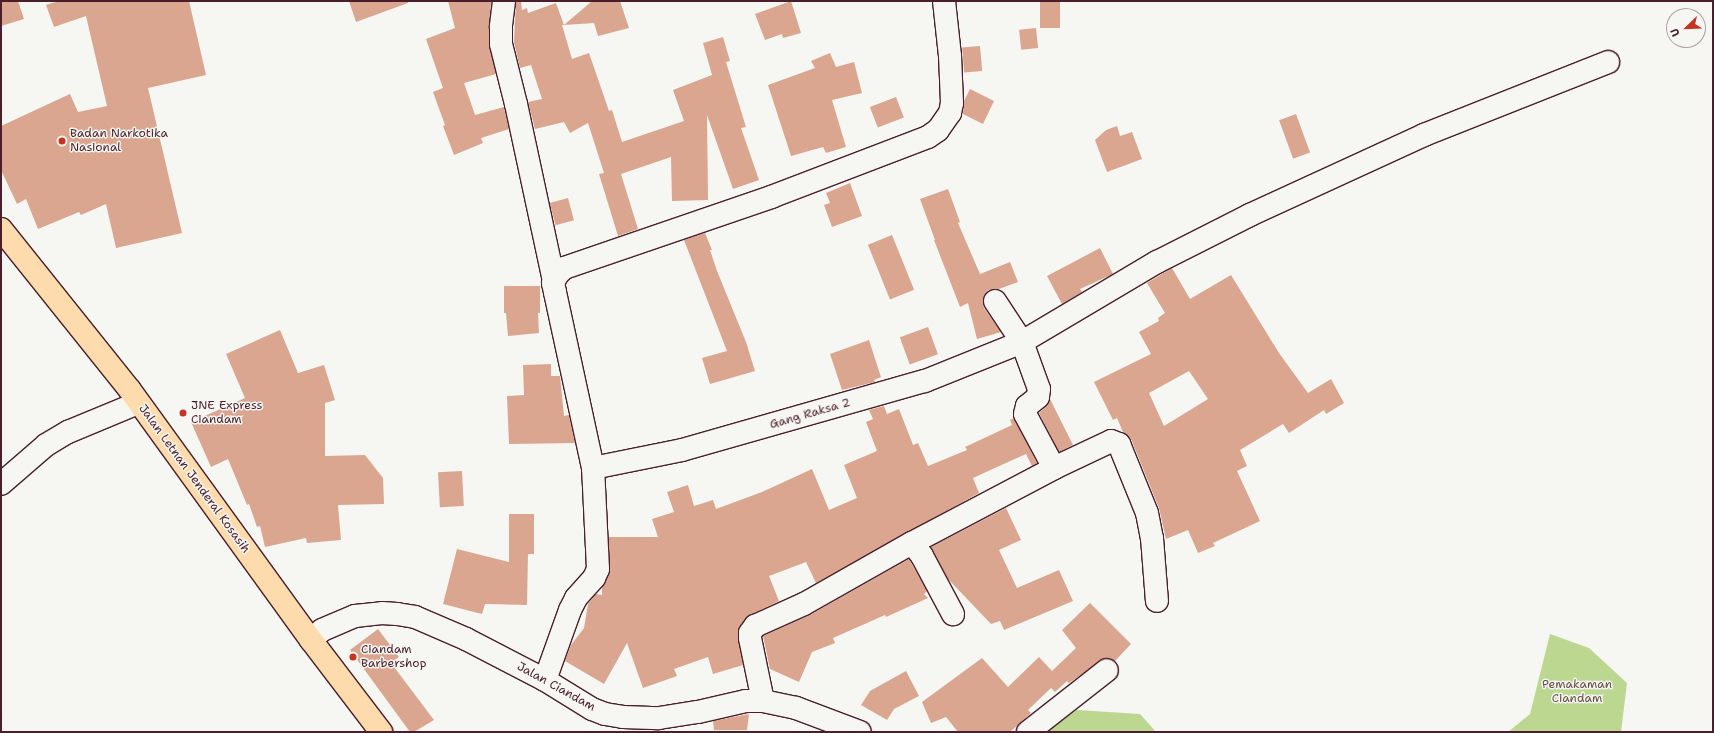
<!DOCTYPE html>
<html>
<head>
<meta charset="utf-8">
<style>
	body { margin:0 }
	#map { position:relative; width:1714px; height:733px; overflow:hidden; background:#f6f6f2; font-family:"Shantell Sans",sans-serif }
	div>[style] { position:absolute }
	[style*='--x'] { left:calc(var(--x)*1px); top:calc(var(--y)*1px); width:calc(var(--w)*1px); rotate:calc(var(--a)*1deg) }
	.green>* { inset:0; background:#bbd790 }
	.building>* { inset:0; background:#dba690; transform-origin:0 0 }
	.roads { filter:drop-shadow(1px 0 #4a1f2b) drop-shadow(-1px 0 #4a1f2b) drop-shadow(0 1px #4a1f2b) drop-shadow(0 -1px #4a1f2b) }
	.minor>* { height:22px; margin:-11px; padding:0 11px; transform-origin:11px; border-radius:11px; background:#f6f6f2 }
	.tertiary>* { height:22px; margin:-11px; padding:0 11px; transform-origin:11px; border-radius:11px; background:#f6f6f2 }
	.trunk>* { height:22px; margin:-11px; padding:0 11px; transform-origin:11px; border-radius:11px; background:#fedbac }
	.dots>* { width:11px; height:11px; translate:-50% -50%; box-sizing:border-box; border:2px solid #f6f6f2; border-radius:50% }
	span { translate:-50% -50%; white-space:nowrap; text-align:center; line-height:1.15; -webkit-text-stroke:3px #f6f6f2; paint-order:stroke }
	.poi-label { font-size:12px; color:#4a1f2b }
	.left { translate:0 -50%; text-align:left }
	.street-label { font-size:12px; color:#4a1f2b }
	.park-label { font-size:12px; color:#664d44 }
	.frame { position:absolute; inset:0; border:2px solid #4a1f2b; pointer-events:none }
	.north { position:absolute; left:1666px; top:8px; width:40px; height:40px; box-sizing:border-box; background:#f6f6f2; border:1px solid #b1a0a2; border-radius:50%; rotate:247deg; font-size:11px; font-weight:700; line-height:16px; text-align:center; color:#4a1f2b }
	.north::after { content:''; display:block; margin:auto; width:14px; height:18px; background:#c8321e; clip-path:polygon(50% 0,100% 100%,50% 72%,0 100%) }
</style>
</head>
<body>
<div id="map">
	<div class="green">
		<i style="clip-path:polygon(1550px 634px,1589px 648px,1627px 683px,1621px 732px,1508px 732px,1530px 714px)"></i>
		<i style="clip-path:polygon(1077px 710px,1140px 714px,1156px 732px,1045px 732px)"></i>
	</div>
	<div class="building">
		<i style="clip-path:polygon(1px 1px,18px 1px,24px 19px,1px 26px)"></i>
		<i style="clip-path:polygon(59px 1px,189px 1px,206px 75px,148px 88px,182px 233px,116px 248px,106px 204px,81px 215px,79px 212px,38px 229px,26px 199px,17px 204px,1px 170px,1px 126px,70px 94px,78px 112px,107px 106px,86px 16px,54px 27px,46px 5px)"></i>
		<i style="clip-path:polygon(349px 1px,408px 1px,408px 3px,356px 22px)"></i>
		<i style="clip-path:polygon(448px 1px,491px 1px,489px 44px,496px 74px,464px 83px,475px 115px,504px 107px,509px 129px,481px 138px,483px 143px,454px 155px,443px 126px,445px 125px,433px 92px,443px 88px,426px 39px,455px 28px)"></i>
		<i style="clip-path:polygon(516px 1px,521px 1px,522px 10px,527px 8px,528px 13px,556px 3px,564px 25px,562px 25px,572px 59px,589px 53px,609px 111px,612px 110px,622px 142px,684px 121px,673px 90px,712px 75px,703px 43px,723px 37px,730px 61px,726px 62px,746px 127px,741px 128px,759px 180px,733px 189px,707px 115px,708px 200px,672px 201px,671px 157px,621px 174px,638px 229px,618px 236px,599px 174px,604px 173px,588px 123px,570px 133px,564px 122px,535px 129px,528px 102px,542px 99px,531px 65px,520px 68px,514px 42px)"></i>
		<i style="clip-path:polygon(592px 1px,620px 1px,629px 28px,598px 36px,594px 23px,564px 25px)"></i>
		<i style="clip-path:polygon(791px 1px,801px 33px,783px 38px,782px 34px,765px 40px,755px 14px)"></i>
		<i style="left:1040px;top:1px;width:20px;height:27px"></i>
		<i style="left:1036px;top:28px;width:20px;height:17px;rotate:84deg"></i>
		<i style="left:980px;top:46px;width:25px;height:18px;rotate:85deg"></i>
		<i style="clip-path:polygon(830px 53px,836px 67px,854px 62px,862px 93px,832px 100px,846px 147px,826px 153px,823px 147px,791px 156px,768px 85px,815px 68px,811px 61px)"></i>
		<i style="clip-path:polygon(970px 89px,994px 101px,983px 124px,963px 114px,964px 101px)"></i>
		<i style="left:896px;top:97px;width:22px;height:28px;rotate:69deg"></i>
		<i style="left:1296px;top:114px;width:41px;height:18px;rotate:70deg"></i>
		<i style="clip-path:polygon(1117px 126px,1120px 136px,1132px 132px,1142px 159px,1107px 172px,1095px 140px,1106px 130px)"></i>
		<i style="clip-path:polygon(850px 183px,862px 216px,832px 227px,824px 205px,830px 203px,826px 193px)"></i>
		<i style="clip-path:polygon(948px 189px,960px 222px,958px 223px,980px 274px,1010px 262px,1018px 282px,999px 289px,988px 290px,984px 296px,983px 301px,984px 308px,1001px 332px,977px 339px,968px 303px,960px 307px,934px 240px,935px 240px,920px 199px)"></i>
		<i style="left:568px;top:198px;width:23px;height:19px;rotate:75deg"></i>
		<i style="clip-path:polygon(705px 233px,712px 250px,710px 250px,717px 271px,746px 342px,755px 371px,710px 384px,702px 358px,727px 351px,684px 240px)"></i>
		<i style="left:892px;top:235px;width:59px;height:26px;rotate:68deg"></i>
		<i style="clip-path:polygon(1100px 248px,1113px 274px,1080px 289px,1082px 292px,1062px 304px,1047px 276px)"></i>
		<i style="clip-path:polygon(evenodd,1172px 268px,1190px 299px,1231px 275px,1279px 353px,1308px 393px,1331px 379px,1344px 403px,1326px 414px,1324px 410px,1289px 433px,1283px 424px,1240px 450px,1247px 466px,1237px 471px,1260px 521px,1213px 543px,1215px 546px,1198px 553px,1188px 530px,1166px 539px,1159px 508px,1131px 439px,1123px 432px,1117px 418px,1113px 420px,1094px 382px,1151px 354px,1139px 332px,1159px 321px,1158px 318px,1165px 313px,1147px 283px,1172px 268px,1189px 371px,1208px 399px,1164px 426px,1149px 393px,1189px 371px)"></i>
		<i style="clip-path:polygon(504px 286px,540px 286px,540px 313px,538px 313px,539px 333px,508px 336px,506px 313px,504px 313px)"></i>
		<i style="left:928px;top:327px;width:29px;height:30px;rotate:70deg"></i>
		<i style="clip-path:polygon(280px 330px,298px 373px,324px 365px,335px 400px,325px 403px,325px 456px,365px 455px,383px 478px,384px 504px,338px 505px,341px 540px,307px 543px,306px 538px,265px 547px,260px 526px,257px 527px,249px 504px,247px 505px,228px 459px,211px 467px,191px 422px,245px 398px,226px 354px)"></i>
		<i style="clip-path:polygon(869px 340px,881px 377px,874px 380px,875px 382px,842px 390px,830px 354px)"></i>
		<i style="clip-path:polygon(551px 364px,551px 376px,560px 376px,564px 416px,569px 415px,575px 443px,509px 444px,507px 396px,524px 395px,523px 365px)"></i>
		<i style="clip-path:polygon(1050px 399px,1073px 445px,1059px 452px,1039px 413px,1046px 407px)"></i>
		<i style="clip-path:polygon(884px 406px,887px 414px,899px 409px,913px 445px,918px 443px,928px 466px,967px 450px,965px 447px,1012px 425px,1010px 420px,1014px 418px,1037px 463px,1032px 466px,1026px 454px,973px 478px,979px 493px,816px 583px,806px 562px,769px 576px,779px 601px,750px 615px,740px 626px,738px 638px,743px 665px,713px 674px,708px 657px,674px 669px,677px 676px,643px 688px,627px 643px,604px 684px,565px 661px,571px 645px,584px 628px,588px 604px,596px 594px,602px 595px,602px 588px,609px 574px,609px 537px,658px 537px,652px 519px,674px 512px,667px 492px,688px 485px,694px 506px,713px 500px,716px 509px,762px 492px,812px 469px,829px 510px,857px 498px,844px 465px,877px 451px,866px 422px,873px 419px,869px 410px)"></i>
		<i style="left:462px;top:471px;width:35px;height:24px;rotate:87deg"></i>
		<i style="clip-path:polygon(1006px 508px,1021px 540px,999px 550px,1017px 588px,1059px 570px,1073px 601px,1004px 630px,1000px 621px,991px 624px,948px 579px,931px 547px)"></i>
		<i style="clip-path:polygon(509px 514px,534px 514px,534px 554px,528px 554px,527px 605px,485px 604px,482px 614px,443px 604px,457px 549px,509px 562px)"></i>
		<i style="clip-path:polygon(909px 559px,927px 591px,924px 594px,928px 598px,886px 617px,885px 615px,833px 638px,835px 643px,812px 652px,799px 682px,770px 669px,763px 636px,810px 615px)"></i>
		<i style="clip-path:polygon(1090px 603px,1131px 644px,1115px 661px,1105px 658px,1069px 683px,1067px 681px,1055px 692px,1051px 688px,1028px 710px,1031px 713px,1010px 732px,958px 732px,946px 717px,931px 723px,922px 702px,982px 658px,1008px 687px,1039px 657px,1052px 671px,1076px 648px,1062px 630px)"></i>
		<i style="clip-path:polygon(378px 629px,399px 657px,391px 663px,434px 720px,414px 732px,410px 732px,350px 650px)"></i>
		<i style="clip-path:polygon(906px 671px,919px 696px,894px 709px,887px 720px,861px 705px,870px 691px)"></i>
		<i style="clip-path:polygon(749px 714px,747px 730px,714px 730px,713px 721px)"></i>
	</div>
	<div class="roads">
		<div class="minor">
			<i style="--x:504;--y:1;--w:26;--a:97"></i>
			<i style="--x:501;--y:27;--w:17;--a:90"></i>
			<i style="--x:501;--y:44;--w:62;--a:76"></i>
			<i style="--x:516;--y:104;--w:181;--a:77.9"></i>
			<i style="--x:593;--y:468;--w:91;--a:-11.4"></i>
			<i style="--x:682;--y:450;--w:253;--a:-15.9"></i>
			<i style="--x:925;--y:381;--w:105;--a:-21.9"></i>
			<i style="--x:1022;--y:342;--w:157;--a:-30.7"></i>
			<i style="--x:1157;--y:262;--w:104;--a:-26.8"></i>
			<i style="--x:1250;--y:215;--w:192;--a:-24.7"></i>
			<i style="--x:1424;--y:135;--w:198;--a:-21.6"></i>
			<i style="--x:1054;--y:468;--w:63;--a:-25.3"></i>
			<i style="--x:1111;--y:441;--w:9;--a:21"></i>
			<i style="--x:1119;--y:444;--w:74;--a:67.9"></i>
			<i style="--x:1147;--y:513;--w:25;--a:79"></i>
			<i style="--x:1152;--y:538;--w:63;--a:85.5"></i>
			<i style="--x:1;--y:484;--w:60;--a:-40.9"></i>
			<i style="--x:46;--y:445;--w:26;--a:-31"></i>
			<i style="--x:68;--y:432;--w:76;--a:-22.5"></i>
			<i style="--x:912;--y:543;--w:161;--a:-27.8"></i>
			<i style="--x:1054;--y:468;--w:61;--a:-118.2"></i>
			<i style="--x:1025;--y:414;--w:8;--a:-76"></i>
			<i style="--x:1027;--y:406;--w:14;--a:-39"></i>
			<i style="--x:1038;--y:397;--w:8;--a:-83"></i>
			<i style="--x:1039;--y:389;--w:50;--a:-109.9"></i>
			<i style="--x:1022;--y:342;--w:49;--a:-123.4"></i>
			<i style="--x:545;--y:680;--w:74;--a:-70.3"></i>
			<i style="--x:570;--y:610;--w:13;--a:-63"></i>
			<i style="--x:576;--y:598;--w:27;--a:-48"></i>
			<i style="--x:594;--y:578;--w:10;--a:-66"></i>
			<i style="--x:598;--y:569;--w:101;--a:-92.8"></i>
			<i style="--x:593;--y:468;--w:180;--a:-102.2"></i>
			<i style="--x:555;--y:292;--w:9;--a:-103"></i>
			<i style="--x:553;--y:283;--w:9;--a:-63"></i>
			<i style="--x:557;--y:275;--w:10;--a:-45"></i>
			<i style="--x:564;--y:268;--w:219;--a:-18.9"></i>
			<i style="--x:771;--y:197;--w:168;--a:-20.9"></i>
			<i style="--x:928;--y:137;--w:12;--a:-35"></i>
			<i style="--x:938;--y:130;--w:21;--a:-55"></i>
			<i style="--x:950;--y:113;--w:10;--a:-79"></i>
			<i style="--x:952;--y:103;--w:47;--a:-92.4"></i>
			<i style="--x:950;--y:56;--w:55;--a:-96.2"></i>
			<i style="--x:763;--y:701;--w:64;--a:-101.7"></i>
			<i style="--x:750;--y:638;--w:5;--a:-90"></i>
			<i style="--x:750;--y:633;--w:9;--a:-54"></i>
			<i style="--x:755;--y:626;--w:54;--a:-24.2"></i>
			<i style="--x:804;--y:604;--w:124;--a:-29.5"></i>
			<i style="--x:912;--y:543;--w:16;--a:52"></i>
			<i style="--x:922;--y:556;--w:66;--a:61.9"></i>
			<i style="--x:1028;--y:732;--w:100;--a:-38.1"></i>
		</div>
		<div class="tertiary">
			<i style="--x:311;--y:640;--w:15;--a:-42"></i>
			<i style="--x:322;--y:630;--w:36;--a:-23"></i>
			<i style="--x:355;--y:616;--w:27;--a:-6"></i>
			<i style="--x:382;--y:613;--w:15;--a:4"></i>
			<i style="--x:397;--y:614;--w:18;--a:9"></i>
			<i style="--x:415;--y:617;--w:56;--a:23.3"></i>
			<i style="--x:466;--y:639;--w:89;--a:27.4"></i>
			<i style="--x:545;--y:680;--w:55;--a:31.7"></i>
			<i style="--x:592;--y:709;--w:14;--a:21"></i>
			<i style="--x:605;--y:714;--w:18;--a:9"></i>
			<i style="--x:623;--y:717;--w:36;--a:2"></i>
			<i style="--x:659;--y:718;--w:39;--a:-9"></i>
			<i style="--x:698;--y:712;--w:49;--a:-12.9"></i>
			<i style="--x:746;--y:701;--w:17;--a:0"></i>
			<i style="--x:763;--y:701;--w:34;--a:12"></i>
			<i style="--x:796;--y:708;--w:68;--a:20.6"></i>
		</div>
		<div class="trunk">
			<i style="--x:1;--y:229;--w:206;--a:51.3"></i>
			<i style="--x:130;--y:390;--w:309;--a:54.1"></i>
			<i style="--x:311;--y:640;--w:116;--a:52.7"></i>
		</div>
	</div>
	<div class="dots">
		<i style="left:62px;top:141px;background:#c8321e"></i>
		<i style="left:183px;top:413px;background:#c8321e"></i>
		<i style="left:353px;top:657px;background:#c8321e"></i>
	</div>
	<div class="poi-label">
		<span class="left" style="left:70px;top:141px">Badan Narkotika<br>Nasional</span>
		<span class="left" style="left:191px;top:413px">JNE Express<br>Ciandam</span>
		<span class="left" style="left:361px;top:657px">Ciandam<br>Barbershop</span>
	</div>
	<div class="street-label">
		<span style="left:810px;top:414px;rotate:-16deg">Gang Raksa 2</span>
		<span style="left:194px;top:479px;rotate:54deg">Jalan Letnan Jenderal Kosasih</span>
		<span style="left:556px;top:687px;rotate:29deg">Jalan Ciandam</span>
	</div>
	<div class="park-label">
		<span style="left:1577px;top:692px">Pemakaman<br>Ciandam</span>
	</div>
	<div class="frame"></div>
	<div class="north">U</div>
</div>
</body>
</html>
